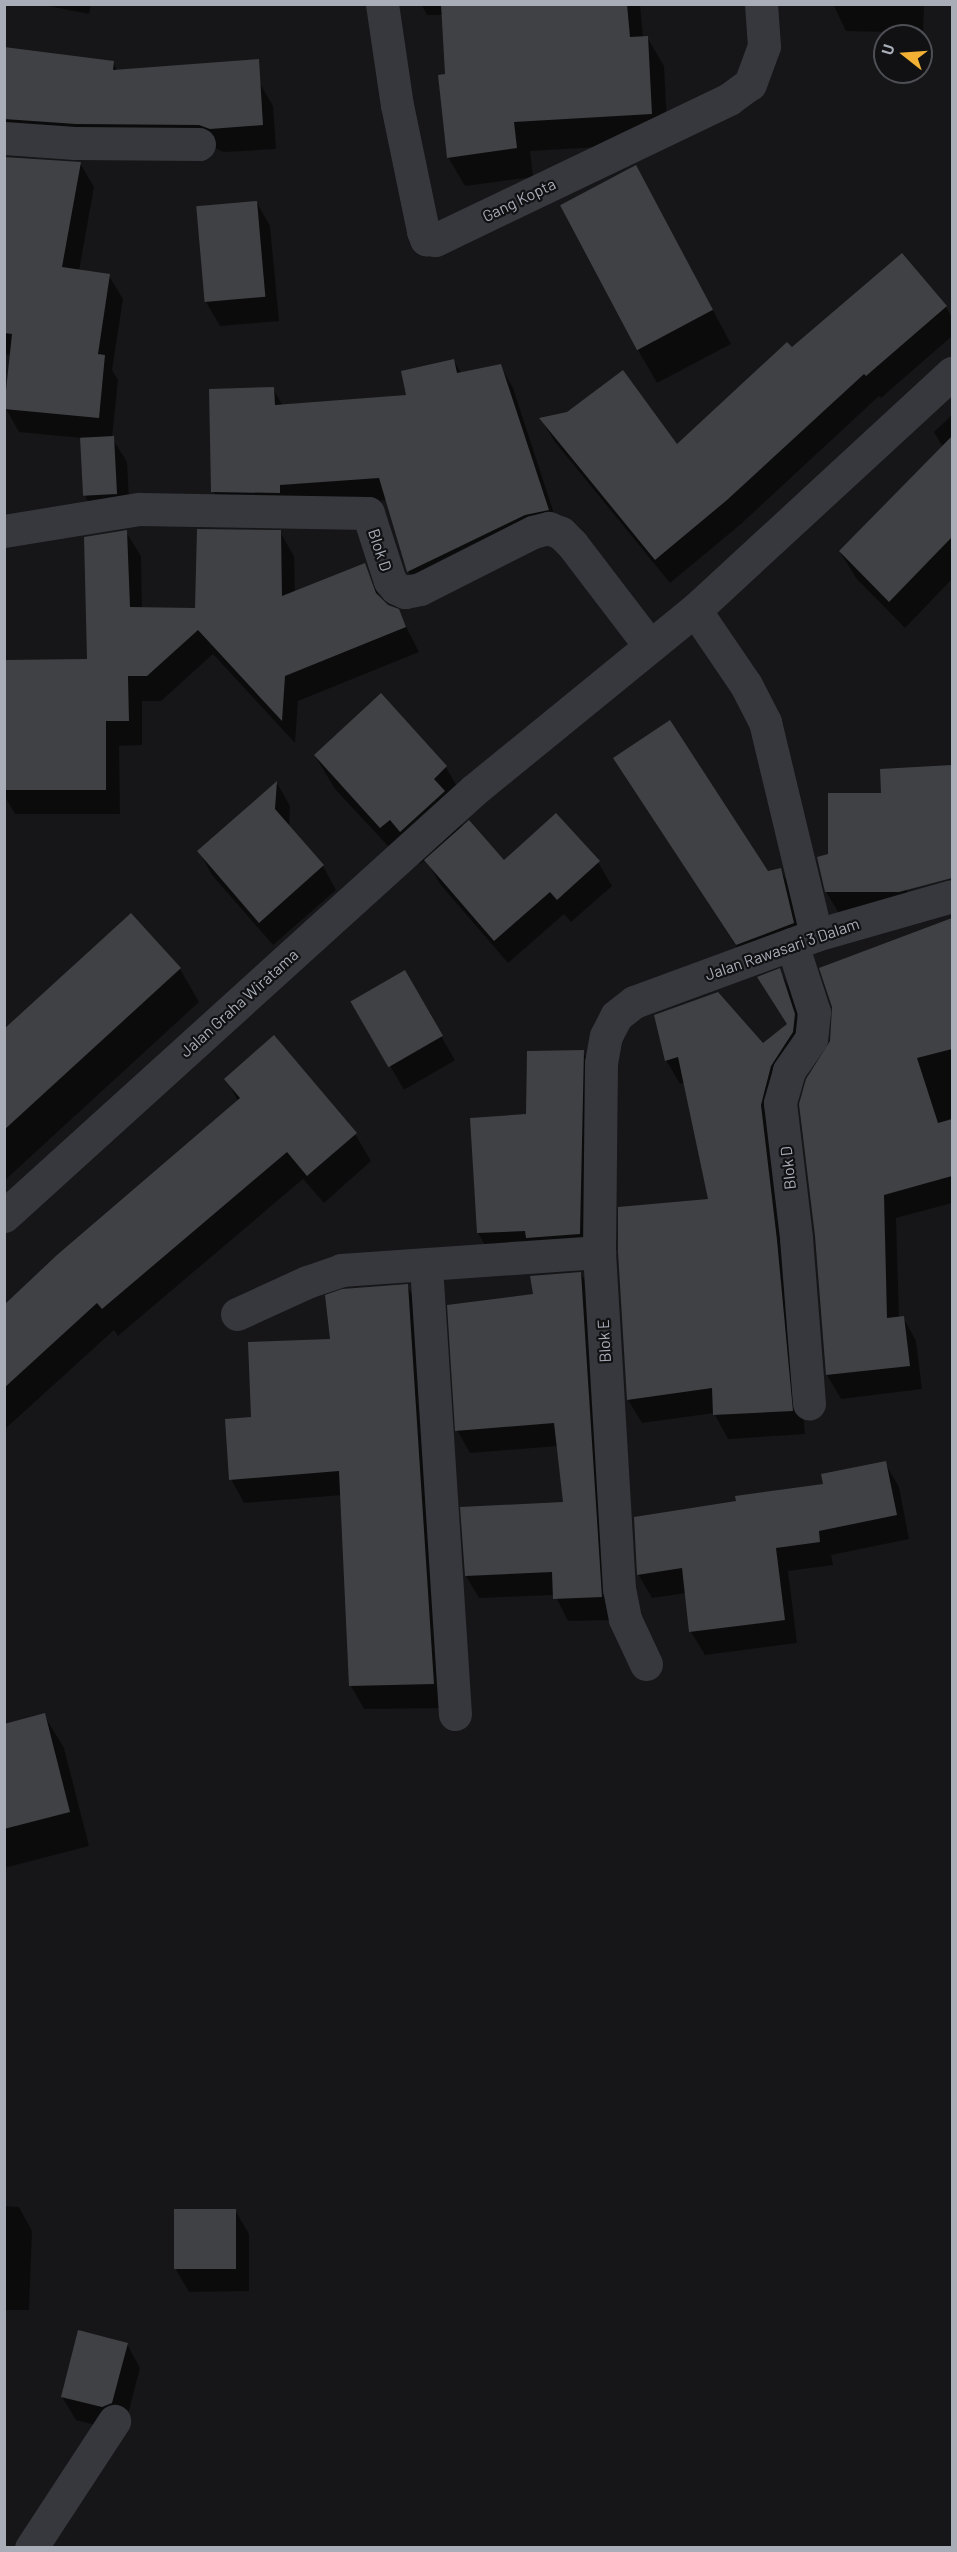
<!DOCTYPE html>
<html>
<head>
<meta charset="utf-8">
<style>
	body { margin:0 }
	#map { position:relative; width:957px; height:2552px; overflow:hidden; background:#161618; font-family:Barlow,sans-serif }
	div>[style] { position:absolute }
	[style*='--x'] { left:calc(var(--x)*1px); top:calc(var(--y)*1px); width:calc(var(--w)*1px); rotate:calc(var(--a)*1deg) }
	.shadow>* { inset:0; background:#0007; transform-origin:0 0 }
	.building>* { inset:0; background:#404145; transform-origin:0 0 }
	.minor>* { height:33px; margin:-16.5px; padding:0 16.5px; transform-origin:16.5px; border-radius:16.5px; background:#37383d }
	span { translate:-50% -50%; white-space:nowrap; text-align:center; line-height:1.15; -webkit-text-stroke:4.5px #111113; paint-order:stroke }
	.street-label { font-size:16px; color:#a8adb8 }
	.frame { position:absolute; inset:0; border:6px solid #a8adb8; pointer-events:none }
	.north { position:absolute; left:873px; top:24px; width:60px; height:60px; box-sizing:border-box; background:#111113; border:2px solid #4d4f55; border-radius:50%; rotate:287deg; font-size:16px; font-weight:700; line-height:24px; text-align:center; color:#a8adb8 }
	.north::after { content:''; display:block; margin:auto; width:21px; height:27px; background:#f2b134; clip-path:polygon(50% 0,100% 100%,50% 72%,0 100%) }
</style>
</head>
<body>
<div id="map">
	<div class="shadow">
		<i style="clip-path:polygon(38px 4px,91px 4px,89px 14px)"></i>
		<i style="clip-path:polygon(421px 4px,640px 4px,643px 37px,647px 37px,664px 66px,668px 143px,530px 151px,533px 177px,465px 186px,448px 157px,443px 15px,427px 15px)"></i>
		<i style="clip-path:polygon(833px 4px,924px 4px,923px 33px,846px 31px)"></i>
		<i style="clip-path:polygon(4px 48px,113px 63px,118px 72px,259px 82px,273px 106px,276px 149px,224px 152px,214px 148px,4px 149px)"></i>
		<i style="clip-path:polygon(4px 158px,80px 163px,94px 187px,79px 271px,109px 276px,123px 299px,112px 370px,118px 380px,112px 438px,127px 462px,130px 517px,99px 522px,86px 498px,82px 438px,19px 432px,6px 409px,11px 355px,4px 354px)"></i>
		<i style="clip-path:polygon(654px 200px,731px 344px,657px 383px,638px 350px)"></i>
		<i style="clip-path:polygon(257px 203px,270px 226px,279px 321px,220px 326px,206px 302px,198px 207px)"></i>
		<i style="clip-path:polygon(946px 307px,952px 318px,952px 336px,881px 398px,879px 396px,741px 524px,670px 583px,555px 442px,541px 419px,677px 446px,792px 350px)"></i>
		<i style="clip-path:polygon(454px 361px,461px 373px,500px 365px,513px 388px,560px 532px,421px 593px,408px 571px,387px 500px,226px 513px,213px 491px,273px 389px,283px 406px,408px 396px)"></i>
		<i style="clip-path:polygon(952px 415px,952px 579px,905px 628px,856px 578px,840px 552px,943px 447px,934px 432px)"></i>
		<i style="clip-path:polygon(126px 532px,141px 556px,142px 609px,197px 609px,280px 532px,294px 556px,295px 593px,364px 565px,382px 602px,398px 611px,419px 652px,298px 701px,295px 743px,213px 654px,161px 701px,142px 701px,142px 745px,119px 746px,120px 814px,15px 814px,4px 795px,4px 660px,89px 660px)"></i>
		<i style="clip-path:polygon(380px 695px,446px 767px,465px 801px,454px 811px,463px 827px,504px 862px,598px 862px,612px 886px,571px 922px,564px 914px,508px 963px,440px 884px,426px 859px,420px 864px,410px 852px,401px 860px,335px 789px,315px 756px)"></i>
		<i style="clip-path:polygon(615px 758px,767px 873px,780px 869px,797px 899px,810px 953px,754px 974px)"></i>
		<i style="clip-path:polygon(952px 766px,952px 861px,905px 868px,909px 914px,840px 915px,826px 892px,830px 855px,882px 794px,881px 770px)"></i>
		<i style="clip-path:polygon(277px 783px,290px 806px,289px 827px,323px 866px,336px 890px,273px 945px,212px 875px,199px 851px)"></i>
		<i style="clip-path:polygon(131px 915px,180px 969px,199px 1002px,4px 1181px,4px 1031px)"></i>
		<i style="clip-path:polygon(952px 920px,952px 1203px,896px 1218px,899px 1318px,903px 1317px,916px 1341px,922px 1389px,841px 1399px,827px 1375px,816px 1236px,833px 1007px,821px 969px)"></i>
		<i style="clip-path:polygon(779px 970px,793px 994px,808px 1039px,784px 1090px,790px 1265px,805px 1434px,728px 1439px,714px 1413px,642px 1423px,628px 1400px,710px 1201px,685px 1082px,680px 1084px,666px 1060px,656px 1016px,763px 1045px,790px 1031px)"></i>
		<i style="left:404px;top:972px;width:102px;height:59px;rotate:60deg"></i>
		<i style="clip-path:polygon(583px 1052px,597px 1076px,593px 1258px,492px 1257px,478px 1233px,528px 1115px)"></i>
		<i style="clip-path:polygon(226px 1079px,355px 1134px,371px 1161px,324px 1203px,303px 1179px,118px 1336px,114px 1330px,4px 1430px,4px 1306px,238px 1101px)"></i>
		<i style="clip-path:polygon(581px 1274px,594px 1296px,614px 1620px,568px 1621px,555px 1595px,479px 1598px,466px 1576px,565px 1504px,558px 1446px,470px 1453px,457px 1430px,534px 1295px)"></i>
		<i style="clip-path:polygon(407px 1286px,421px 1309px,447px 1708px,364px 1709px,351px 1686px,342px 1495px,244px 1503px,231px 1479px,252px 1418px)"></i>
		<i style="clip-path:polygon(885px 1463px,899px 1487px,909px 1539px,831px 1555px,833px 1565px,788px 1571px,797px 1643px,705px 1655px,691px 1632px,686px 1593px,652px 1598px,638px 1574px,824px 1485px)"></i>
		<i style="clip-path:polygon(44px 1715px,64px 1748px,89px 1846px,4px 1868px,4px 1725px)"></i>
		<i style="clip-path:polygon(4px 2206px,19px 2207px,32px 2231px,29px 2310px,4px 2310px)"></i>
		<i style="clip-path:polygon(235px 2210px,249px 2234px,249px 2291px,189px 2292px,175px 2268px)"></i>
		<i style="clip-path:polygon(127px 2344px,140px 2368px,125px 2426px,116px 2431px,76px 2420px,62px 2397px)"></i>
	</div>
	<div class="building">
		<i style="clip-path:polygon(441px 4px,627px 4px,630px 37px,648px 36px,652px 114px,514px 122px,517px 148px,447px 158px,438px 75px,445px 74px)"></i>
		<i style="clip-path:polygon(4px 47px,114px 61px,113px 70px,259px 59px,263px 125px,210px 129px,199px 125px,76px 124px,4px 119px)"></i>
		<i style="clip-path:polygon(4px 157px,81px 162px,62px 267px,110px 274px,98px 354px,105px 355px,99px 418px,4px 409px,12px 334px,4px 333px)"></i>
		<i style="left:636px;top:165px;width:164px;height:86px;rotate:62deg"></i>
		<i style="left:257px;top:201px;width:96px;height:61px;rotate:85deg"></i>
		<i style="clip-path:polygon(902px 253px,947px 306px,866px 376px,864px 374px,727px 500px,655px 560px,539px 418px,567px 412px,623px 370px,677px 444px,787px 342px,792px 347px)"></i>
		<i style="clip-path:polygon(454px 359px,457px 373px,501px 364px,549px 510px,525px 515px,407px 572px,379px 478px,280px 485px,280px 493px,211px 492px,209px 389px,274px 387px,275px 405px,406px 395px,401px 371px)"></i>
		<i style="left:114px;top:436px;width:58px;height:34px;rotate:87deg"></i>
		<i style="clip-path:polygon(952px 436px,952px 537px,889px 602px,839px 551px)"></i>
		<i style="clip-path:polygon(197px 529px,281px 530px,282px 596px,365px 563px,376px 593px,388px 605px,399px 609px,406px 627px,285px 676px,282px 721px,198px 630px,147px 676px,128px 676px,129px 721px,106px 721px,106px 790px,4px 790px,4px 660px,87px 659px,84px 537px,127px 530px,130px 607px,195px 608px)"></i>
		<i style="clip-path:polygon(381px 693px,447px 766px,434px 779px,445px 791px,400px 832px,390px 820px,380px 828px,314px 755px)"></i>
		<i style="clip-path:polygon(670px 720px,768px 871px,781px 868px,794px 923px,736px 945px,613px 758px)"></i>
		<i style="clip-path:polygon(952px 765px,952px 878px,899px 892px,825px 892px,817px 857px,828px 854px,828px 793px,881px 793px,880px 769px)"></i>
		<i style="clip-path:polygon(277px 781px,275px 809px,324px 865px,259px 923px,197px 851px)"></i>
		<i style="clip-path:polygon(556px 813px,600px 861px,557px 900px,550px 892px,494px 941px,424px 860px,469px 820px,504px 860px)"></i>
		<i style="clip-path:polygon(131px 913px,181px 968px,4px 1130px,4px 1029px)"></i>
		<i style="clip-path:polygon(952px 918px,952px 1049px,917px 1058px,938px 1123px,952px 1119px,952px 1176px,884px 1195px,887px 1318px,904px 1316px,910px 1366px,826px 1375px,815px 1236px,799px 1104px,806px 1079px,830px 1041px,832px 1007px,819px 968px)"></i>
		<i style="clip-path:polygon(780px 968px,795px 1014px,793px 1032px,771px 1066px,761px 1105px,777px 1240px,793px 1411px,713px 1415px,712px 1388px,627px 1400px,618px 1252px,618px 1207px,708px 1199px,678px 1057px,665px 1061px,654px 1015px,718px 992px,763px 1043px,787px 1024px,757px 977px)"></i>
		<i style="left:405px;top:970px;width:76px;height:63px;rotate:60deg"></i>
		<i style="clip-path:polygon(274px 1035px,357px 1133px,307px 1176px,287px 1152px,102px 1309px,97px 1303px,4px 1388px,4px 1305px,57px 1255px,240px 1098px,224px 1079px)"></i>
		<i style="clip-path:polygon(584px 1050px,580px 1234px,526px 1238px,525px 1231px,477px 1233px,470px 1118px,526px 1114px,527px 1051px)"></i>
		<i style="clip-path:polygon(581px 1272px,602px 1597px,553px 1599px,552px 1572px,465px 1576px,460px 1507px,563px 1502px,554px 1423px,455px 1431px,447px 1305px,533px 1294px,530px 1276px)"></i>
		<i style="clip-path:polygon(408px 1284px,434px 1684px,349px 1686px,339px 1471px,229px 1480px,225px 1419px,251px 1417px,248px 1342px,330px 1339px,325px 1295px,342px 1289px)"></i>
		<i style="clip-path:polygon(886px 1461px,897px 1515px,819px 1531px,820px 1542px,776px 1548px,785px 1620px,689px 1632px,682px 1568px,637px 1575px,634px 1517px,736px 1501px,735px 1496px,823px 1484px,821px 1474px)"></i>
		<i style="clip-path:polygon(45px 1713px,70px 1812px,4px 1829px,4px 1724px)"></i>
		<i style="left:174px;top:2209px;width:62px;height:60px"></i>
		<i style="clip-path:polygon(78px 2330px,128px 2343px,112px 2403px,102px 2407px,61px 2397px)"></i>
	</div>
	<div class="minor">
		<i style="--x:382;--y:4;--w:102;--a:81.6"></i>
		<i style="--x:397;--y:105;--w:129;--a:78.3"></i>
		<i style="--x:423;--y:231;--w:9;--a:69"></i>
		<i style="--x:426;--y:239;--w:9;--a:6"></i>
		<i style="--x:435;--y:240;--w:326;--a:-25.6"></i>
		<i style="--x:729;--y:99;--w:26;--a:-36"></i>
		<i style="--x:750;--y:84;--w:40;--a:-69.8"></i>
		<i style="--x:764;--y:46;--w:42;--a:-94.1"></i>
		<i style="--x:4;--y:138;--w:71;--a:4"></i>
		<i style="--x:75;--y:143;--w:124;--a:0.5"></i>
		<i style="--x:4;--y:531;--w:137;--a:-9.3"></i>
		<i style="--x:139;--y:509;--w:229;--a:1"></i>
		<i style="--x:368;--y:513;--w:71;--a:72.1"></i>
		<i style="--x:390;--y:581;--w:9;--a:49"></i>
		<i style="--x:396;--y:588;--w:10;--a:24"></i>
		<i style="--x:405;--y:592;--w:15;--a:-11"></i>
		<i style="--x:420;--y:589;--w:127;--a:-26.8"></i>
		<i style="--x:533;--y:532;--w:16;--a:-15"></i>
		<i style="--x:548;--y:528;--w:14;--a:21"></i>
		<i style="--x:561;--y:533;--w:16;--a:45"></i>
		<i style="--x:572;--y:544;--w:128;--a:52.6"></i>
		<i style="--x:695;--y:610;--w:91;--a:55.8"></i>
		<i style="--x:746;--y:685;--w:42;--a:62.8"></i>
		<i style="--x:765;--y:722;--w:219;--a:76.5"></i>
		<i style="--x:792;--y:944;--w:71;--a:72.1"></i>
		<i style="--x:814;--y:1012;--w:27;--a:96"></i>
		<i style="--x:811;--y:1039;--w:39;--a:125"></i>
		<i style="--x:789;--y:1071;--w:33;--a:106"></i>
		<i style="--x:780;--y:1103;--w:136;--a:83.2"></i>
		<i style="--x:796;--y:1238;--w:166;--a:85.5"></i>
		<i style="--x:4;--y:1216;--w:634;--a:-42.19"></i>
		<i style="--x:474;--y:790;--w:285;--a:-39.2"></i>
		<i style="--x:695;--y:610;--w:350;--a:-42.7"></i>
		<i style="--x:426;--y:1266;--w:449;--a:86.3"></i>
		<i style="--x:237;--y:1314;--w:77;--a:-24.6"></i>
		<i style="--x:307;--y:1282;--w:36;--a:-19"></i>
		<i style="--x:341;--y:1270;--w:259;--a:-4"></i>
		<i style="--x:646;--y:1664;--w:50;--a:-115"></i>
		<i style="--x:625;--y:1619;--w:31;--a:-101"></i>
		<i style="--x:619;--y:1589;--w:338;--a:-93.4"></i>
		<i style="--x:599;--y:1252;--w:189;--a:-89.4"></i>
		<i style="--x:601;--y:1063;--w:27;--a:-80"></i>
		<i style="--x:606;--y:1036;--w:22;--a:-63"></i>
		<i style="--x:616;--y:1016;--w:23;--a:-38"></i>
		<i style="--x:634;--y:1002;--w:194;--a:-20.2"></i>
		<i style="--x:816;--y:935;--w:141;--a:-16"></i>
		<i style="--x:31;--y:2548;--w:152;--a:-56.8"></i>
	</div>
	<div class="street-label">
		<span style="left:519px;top:200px;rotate:-26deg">Gang Kopta</span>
		<span style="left:380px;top:550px;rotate:72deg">Blok D</span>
		<span style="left:782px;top:949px;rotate:-19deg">Jalan Rawasari 3 Dalam</span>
		<span style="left:239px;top:1003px;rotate:-42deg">Jalan Graha Wiratama</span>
		<span style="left:788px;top:1168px;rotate:-96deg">Blok D</span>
		<span style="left:604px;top:1341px;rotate:-93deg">Blok E</span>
	</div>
	<div class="frame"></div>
	<div class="north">U</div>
</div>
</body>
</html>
